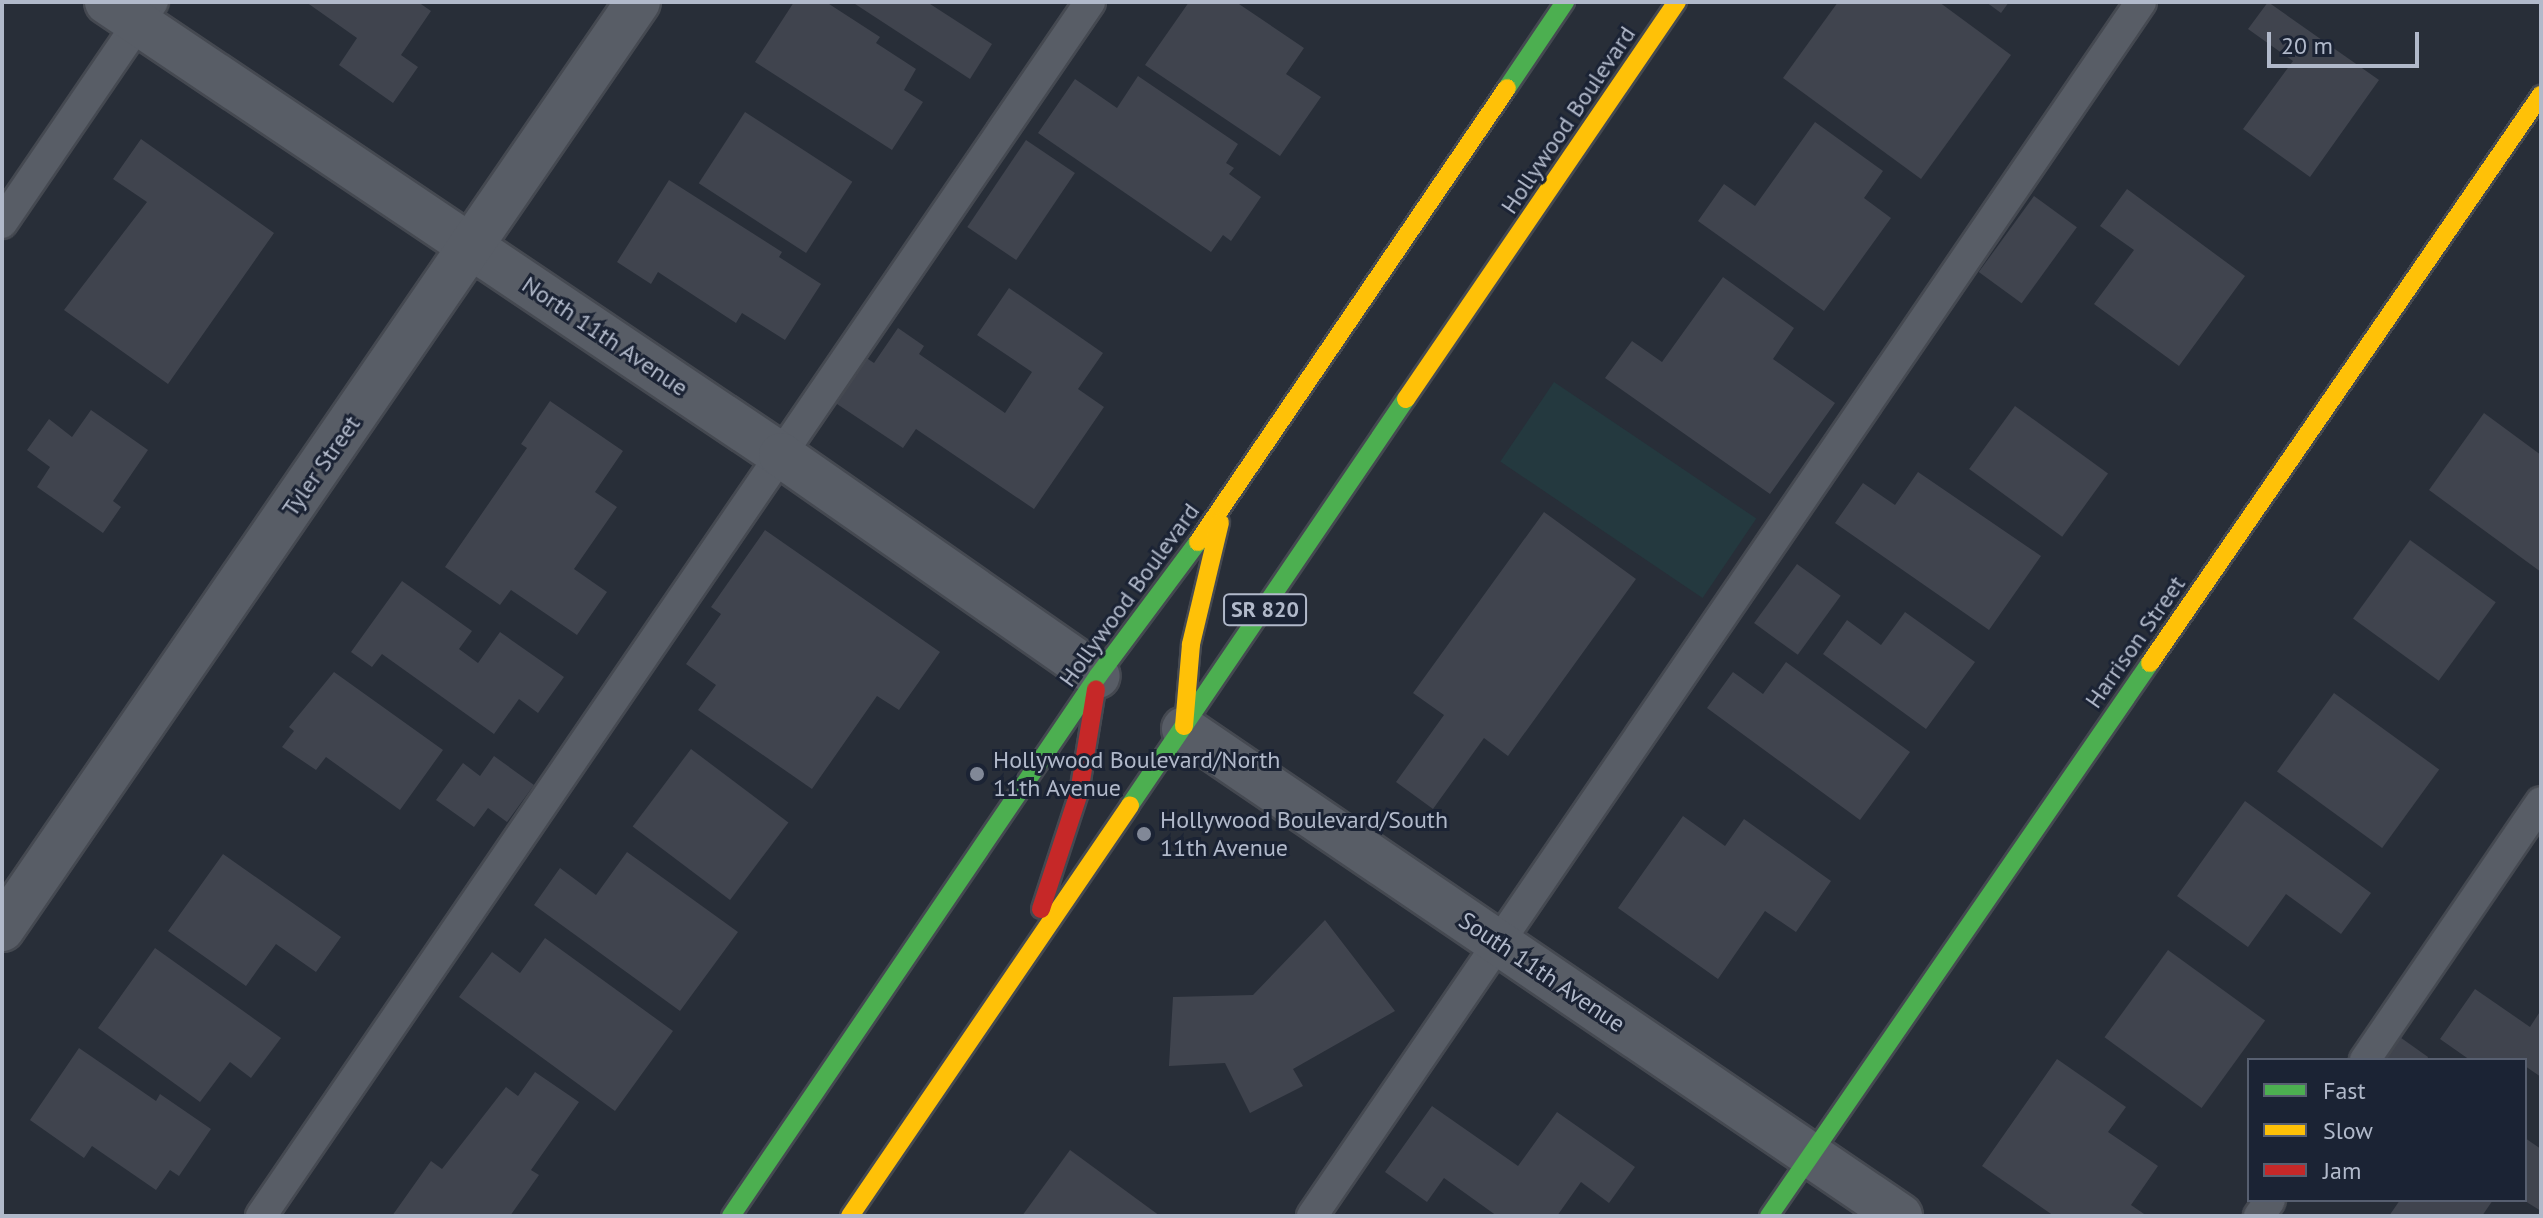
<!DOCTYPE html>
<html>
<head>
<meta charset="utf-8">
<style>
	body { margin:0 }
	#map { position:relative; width:2543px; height:1218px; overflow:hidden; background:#282e38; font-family:"PT Sans",sans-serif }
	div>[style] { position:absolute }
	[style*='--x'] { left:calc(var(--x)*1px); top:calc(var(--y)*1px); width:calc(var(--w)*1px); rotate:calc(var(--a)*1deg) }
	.green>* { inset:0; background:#24393f; transform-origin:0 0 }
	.building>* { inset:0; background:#40444e; transform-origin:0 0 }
	.roads { filter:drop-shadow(2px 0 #454951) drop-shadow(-2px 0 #454951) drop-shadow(0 2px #454951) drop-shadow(0 -2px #454951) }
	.lane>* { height:30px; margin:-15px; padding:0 15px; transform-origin:15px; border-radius:15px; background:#585d66 }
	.street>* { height:44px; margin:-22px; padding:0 22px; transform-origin:22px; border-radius:22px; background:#585d66 }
	.fast>* { height:18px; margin:-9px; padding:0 9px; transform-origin:9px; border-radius:9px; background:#4caf50 }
	.slow>* { height:18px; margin:-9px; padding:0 9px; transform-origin:9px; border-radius:9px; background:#ffc107 }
	.jam>* { height:18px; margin:-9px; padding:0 9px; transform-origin:9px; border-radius:9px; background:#c62828 }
	.dots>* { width:22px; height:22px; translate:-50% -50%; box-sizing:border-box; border:4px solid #1b2334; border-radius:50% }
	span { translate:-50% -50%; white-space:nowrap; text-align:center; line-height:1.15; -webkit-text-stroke:6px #1b2334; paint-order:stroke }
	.shield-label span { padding:2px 6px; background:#1b2334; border:2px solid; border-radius:6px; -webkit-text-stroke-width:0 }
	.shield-label { font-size:22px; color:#b1b9ca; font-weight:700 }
	.street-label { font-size:24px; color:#b1b9ca }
	.poi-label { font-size:24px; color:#b1b9ca }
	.left { translate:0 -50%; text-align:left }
	.frame { position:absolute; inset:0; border:4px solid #b1b9ca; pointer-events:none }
	.legend { position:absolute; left:2247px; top:1058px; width:280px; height:144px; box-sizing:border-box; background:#1b2334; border:2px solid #575f70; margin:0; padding:10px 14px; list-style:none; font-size:24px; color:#b1b9ca }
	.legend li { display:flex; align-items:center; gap:16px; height:40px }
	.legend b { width:40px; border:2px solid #575f70 }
	.scale { position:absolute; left:2267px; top:32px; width:152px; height:36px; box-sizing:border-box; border:4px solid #b1b9ca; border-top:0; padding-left:10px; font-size:24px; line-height:28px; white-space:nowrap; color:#b1b9ca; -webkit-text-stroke:6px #1b2334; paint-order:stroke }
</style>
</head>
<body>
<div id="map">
	<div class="green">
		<i style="left:1554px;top:382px;width:244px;height:96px;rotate:34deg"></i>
	</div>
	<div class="building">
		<i style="clip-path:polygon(306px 2px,418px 2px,431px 11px,401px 55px,418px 67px,393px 103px,339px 65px,357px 38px)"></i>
		<i style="clip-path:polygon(794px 2px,826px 2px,880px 37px,876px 43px,916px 69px,904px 90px,923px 102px,892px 150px,755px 62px)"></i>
		<i style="clip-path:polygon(852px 2px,927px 2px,992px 44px,970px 79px)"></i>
		<i style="clip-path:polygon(1189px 2px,1236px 2px,1304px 48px,1286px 74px,1321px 97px,1280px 156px,1145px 65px)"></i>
		<i style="clip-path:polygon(1838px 2px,1939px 2px,2011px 55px,1921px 179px,1783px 78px)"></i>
		<i style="clip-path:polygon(1986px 2px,2009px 2px,2001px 13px)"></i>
		<i style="clip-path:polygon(2268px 2px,2379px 80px,2310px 177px,2243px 129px,2293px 61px,2248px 29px)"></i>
		<i style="clip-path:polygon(1138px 76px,1238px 144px,1226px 163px,1234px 168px,1229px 174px,1261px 197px,1231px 241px,1223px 235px,1211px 252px,1038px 133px,1075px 79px,1117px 108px)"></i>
		<i style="left:745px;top:112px;width:128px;height:85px;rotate:33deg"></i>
		<i style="clip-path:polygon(1815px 122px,1883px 171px,1864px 198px,1891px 218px,1824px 311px,1698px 221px,1724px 184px,1755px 206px)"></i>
		<i style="clip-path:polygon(141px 139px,274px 233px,168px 384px,64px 310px,147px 202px,113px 179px)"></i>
		<i style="left:1026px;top:140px;width:59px;height:105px;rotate:34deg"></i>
		<i style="clip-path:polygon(669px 180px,782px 252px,779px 257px,821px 284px,785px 340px,742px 313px,736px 323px,658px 272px,651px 284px,617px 262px)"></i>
		<i style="clip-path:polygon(2127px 189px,2245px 276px,2179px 366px,2094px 304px,2134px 250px,2100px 226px)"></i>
		<i style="left:2034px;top:196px;width:53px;height:94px;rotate:36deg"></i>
		<i style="clip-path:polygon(1723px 277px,1794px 328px,1773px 359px,1835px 403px,1770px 494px,1605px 378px,1632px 341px,1662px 362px)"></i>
		<i style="clip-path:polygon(1009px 288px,1103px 353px,1078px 389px,1104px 407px,1034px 509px,916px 429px,903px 448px,834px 402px,865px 357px,874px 363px,898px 328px,924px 346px,919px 354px,1005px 413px,1032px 372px,977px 335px)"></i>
		<i style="clip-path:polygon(550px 401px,623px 451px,595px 492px,617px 507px,574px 569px,607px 592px,577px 635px,511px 590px,500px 605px,445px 567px,527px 448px,521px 444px)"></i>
		<i style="left:2015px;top:406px;width:115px;height:78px;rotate:36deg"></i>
		<i style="clip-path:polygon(91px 410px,148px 450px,113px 501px,121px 507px,103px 533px,37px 487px,50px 467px,27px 450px,49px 419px,72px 437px)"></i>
		<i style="clip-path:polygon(2484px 413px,2541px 455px,2541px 572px,2429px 490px)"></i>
		<i style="clip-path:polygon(1918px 472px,2041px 556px,1989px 630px,1835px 523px,1863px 483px,1895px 505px)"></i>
		<i style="clip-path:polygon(1544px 512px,1636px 579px,1508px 756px,1484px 738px,1433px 809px,1396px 782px,1444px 715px,1413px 693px)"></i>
		<i style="clip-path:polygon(765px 530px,940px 652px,899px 710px,877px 696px,812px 789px,698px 710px,716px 685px,686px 664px,721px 614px,711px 607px)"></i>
		<i style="left:2410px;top:540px;width:106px;height:97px;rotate:36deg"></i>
		<i style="left:1797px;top:564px;width:54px;height:73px;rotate:36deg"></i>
		<i style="clip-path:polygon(402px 581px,472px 631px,459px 649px,478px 663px,500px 632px,564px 677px,538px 713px,519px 699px,494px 734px,382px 654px,372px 667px,351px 652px)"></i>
		<i style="clip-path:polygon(1905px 612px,1975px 662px,1926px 729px,1823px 654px,1847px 620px,1881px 645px)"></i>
		<i style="clip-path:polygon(1786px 662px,1910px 752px,1860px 820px,1707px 708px,1733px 672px,1763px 694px)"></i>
		<i style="clip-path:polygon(334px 672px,443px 750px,400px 810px,326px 757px,316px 770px,282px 747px,294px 731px,289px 727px)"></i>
		<i style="left:2334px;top:693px;width:130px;height:97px;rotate:36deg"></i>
		<i style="left:691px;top:749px;width:122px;height:97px;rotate:37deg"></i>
		<i style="clip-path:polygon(494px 756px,534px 785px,507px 822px,488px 808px,474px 827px,436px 800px,463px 763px,480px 776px)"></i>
		<i style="clip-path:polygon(2245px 801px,2371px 893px,2341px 934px,2286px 894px,2248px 947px,2177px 896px)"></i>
		<i style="clip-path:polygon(1683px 816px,1725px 846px,1744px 819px,1831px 881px,1796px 932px,1765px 911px,1718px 979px,1618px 908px)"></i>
		<i style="clip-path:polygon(627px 852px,738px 932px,680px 1011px,534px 905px,560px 868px,596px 895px)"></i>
		<i style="clip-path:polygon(223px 854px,341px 937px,316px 972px,276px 944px,246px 986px,168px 931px)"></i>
		<i style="clip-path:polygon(1325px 920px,1395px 1011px,1293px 1069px,1303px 1086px,1250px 1113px,1225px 1063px,1169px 1066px,1173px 997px,1253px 995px)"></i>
		<i style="clip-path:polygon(545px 938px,673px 1031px,615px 1111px,459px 997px,492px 952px,520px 973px)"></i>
		<i style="clip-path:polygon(155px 948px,281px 1038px,251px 1078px,230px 1062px,200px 1102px,98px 1028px)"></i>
		<i style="left:2168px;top:950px;width:120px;height:108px;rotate:36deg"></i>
		<i style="clip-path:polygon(2475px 989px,2530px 1027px,2541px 1010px,2541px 1077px,2525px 1066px,2525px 1060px,2470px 1060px,2440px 1039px)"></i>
		<i style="clip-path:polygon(2397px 1035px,2428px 1057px,2427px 1060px,2380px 1060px)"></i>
		<i style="clip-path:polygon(79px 1048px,156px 1101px,160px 1094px,211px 1129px,179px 1176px,170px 1170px,156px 1190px,92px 1146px,84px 1158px,30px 1120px)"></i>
		<i style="clip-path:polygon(2057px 1059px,2126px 1107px,2108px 1132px,2158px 1166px,2131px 1205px,2147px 1216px,2054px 1216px,1982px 1166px)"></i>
		<i style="clip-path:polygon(535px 1072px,579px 1102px,531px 1170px,539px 1175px,510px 1216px,392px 1216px,431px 1161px,442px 1169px,506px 1087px,518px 1096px)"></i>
		<i style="clip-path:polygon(1432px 1106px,1518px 1166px,1557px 1112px,1635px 1167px,1609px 1203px,1581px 1182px,1557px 1216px,1497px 1216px,1444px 1178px,1427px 1202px,1385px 1172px)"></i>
		<i style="clip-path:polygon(2525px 1138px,2541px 1149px,2541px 1211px,2525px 1201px)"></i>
		<i style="clip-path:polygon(1070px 1150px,1160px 1216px,1022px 1216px)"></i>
		<i style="clip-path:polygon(2400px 1200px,2493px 1200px,2482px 1216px,2389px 1216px)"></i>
	</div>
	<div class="roads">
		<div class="lane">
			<i style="--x:2;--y:223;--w:268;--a:-55.7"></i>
			<i style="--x:2365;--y:1060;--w:312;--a:-55.7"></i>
			<i style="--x:261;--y:1216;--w:1470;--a:-55.67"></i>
			<i style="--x:1312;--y:1216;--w:1470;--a:-55.67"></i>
			<i style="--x:2259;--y:1216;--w:19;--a:-55"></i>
		</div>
		<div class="street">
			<i style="--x:107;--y:2;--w:812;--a:33.91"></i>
			<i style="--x:781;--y:455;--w:386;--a:34.9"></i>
			<i style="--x:1184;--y:729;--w:866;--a:34.22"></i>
			<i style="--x:2;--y:929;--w:1124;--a:-55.55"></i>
		</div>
		<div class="fast">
			<i style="--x:1507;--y:88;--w:104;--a:-56"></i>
			<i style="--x:1130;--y:805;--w:491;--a:-55.8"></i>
			<i style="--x:731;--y:1216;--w:653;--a:-55.8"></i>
			<i style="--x:1098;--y:676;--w:167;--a:-53.3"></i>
			<i style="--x:1769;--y:1216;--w:672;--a:-55.43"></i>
		</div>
		<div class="slow">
			<i style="--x:1406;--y:399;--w:481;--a:-55.7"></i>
			<i style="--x:1198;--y:542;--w:549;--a:-55.76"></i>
			<i style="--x:2150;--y:663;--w:690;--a:-55.46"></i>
			<i style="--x:1184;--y:726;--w:82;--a:-85.1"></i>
			<i style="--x:1191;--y:644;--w:125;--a:-76.6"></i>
			<i style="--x:850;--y:1216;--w:497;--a:-55.7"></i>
		</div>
		<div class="jam">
			<i style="--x:1041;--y:909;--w:122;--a:-71.9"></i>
			<i style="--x:1079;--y:793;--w:105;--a:-80.7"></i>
		</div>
	</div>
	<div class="dots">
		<i style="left:977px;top:774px;background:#818897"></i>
		<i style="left:1144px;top:834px;background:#818897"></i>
	</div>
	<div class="shield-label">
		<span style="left:1265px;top:610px">SR 820</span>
	</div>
	<div class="street-label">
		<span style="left:1568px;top:120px;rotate:-56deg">Hollywood Boulevard</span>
		<span style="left:605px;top:336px;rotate:34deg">North 11th Avenue</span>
		<span style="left:321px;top:466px;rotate:-55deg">Tyler Street</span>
		<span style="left:1129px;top:595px;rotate:-54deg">Hollywood Boulevard</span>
		<span style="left:2135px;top:642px;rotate:-55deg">Harrison Street</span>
		<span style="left:1542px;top:972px;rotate:34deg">South 11th Avenue</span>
	</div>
	<div class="poi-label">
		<span class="left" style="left:993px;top:774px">Hollywood Boulevard/North<br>11th Avenue</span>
		<span class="left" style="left:1160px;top:834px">Hollywood Boulevard/South<br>11th Avenue</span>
	</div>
	<div class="frame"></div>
	<ul class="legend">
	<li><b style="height:10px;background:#4caf50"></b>Fast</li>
	<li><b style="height:10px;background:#ffc107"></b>Slow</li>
	<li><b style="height:10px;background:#c62828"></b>Jam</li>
	</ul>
	<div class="scale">20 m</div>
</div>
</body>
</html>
